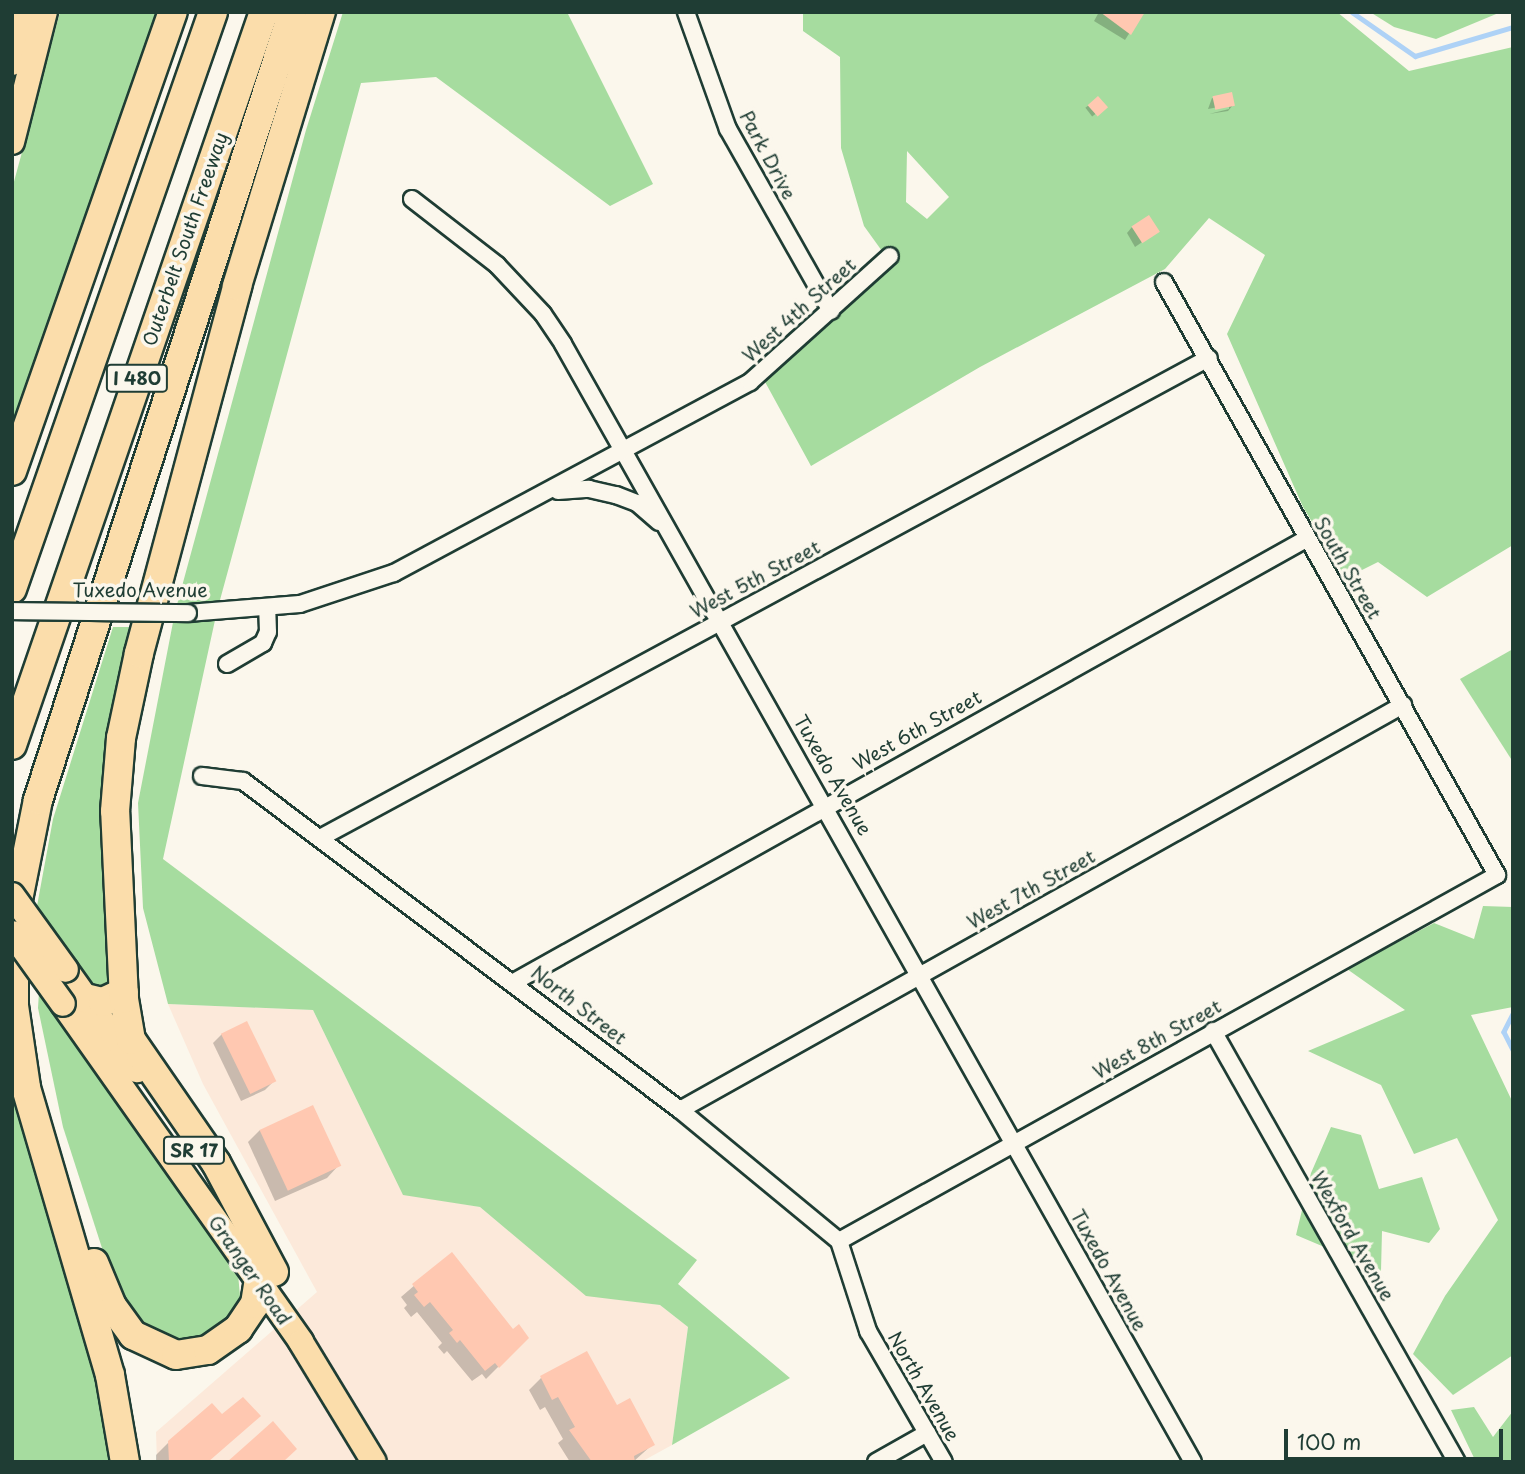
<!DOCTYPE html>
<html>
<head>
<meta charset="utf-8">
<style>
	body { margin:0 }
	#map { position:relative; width:1525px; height:1474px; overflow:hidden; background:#fbf7ec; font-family:"Playpen Sans",sans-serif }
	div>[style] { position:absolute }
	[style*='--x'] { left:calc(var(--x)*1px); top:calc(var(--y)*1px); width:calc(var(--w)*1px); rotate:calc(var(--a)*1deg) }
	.built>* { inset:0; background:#fce9da }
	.green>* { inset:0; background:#a6dc9f }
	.shadow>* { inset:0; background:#0003; transform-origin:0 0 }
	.stream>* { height:4.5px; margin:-2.25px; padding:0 2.25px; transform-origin:2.25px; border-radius:2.25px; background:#aed2f6 }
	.building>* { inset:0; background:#ffc8b1; transform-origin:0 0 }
	.roads { filter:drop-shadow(2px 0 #1f3d34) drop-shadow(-2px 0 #1f3d34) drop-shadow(0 2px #1f3d34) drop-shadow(0 -2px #1f3d34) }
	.street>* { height:16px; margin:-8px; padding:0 8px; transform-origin:8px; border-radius:8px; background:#fbf7ec }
	.primary>* { height:24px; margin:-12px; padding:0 12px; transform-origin:12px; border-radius:12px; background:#fbddab }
	.highway>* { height:28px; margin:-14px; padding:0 14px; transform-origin:14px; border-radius:14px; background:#fbddab }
	.bridges { filter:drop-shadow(2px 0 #1f3d34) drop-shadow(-2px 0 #1f3d34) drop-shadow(0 2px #1f3d34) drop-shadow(0 -2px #1f3d34) }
	.street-bridge>* { height:16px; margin:-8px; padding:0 8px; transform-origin:8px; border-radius:8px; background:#fbf7ec }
	.primary-bridge>* { height:24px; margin:-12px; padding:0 12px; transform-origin:12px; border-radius:12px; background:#fbddab }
	span { translate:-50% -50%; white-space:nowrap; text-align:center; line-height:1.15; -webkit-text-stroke:7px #fbf7ec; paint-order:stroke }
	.shield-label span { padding:2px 5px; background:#fbf7ec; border:2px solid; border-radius:5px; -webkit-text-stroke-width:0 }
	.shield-label { font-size:18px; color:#1f3d34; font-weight:700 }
	.street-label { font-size:19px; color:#1f3d34 }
	.frame { position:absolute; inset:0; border:14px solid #1f3d34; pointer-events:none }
	.scale { position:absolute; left:1284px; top:1429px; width:219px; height:32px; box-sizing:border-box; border:4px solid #1f3d34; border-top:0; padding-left:9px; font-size:21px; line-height:24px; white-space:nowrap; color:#1f3d34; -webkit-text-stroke:5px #fbf7ec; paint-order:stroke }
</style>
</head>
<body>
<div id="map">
	<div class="built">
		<i style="clip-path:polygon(168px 1004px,313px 1010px,403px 1194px,480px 1207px,586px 1295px,660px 1305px,688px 1327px,672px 1445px,641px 1462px,157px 1462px,156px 1432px,317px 1292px,203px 1084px)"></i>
	</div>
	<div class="green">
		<i style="clip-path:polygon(60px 12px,156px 12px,12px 423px,12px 189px)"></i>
		<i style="clip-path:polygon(343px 12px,567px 12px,653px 184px,610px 206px,436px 77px,361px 83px,217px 611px,163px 859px,697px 1260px,678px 1284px,790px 1378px,672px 1445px,688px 1327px,660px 1305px,586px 1296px,480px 1207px,403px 1195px,313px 1010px,168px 1004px,143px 908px,138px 803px,175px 612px,306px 130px)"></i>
		<i style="clip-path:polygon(evenodd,803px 12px,1337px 12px,1409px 71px,1513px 47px,1513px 545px,1427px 597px,1378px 562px,1346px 578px,1303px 507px,1227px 334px,1265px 255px,1209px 218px,1165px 269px,980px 367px,811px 466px,764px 380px,887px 258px,864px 226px,841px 148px,840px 57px,803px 31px,803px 12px,907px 151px,949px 197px,927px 219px,906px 202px,907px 151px)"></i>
		<i style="clip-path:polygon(1370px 12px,1501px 12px,1436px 39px,1394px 27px)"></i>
		<i style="clip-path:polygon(113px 627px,135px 627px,119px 688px,100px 836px,107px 912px,140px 1021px,187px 1111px,181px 1115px,37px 906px,53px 819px)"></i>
		<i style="clip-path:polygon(1513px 649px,1513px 762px,1460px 679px)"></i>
		<i style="clip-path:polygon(1483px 906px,1513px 907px,1513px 1007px,1471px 1015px,1513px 1103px,1513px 1355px,1453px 1395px,1413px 1354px,1445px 1296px,1498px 1220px,1457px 1138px,1414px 1154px,1381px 1085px,1308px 1051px,1405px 1010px,1347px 969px,1434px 923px,1474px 939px)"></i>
		<i style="clip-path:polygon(39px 992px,238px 1274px,240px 1296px,233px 1320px,206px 1340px,161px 1342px,121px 1307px,63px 1127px,38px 1008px)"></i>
		<i style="clip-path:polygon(12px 1051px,23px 1114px,52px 1228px,101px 1389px,111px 1462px,12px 1462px)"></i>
		<i style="clip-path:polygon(1331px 1127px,1361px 1135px,1379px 1189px,1422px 1177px,1440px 1229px,1429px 1243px,1382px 1231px,1381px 1271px,1296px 1235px,1311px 1173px)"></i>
		<i style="clip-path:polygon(1474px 1407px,1493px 1437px,1513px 1411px,1513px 1462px,1476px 1462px,1451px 1410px)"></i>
	</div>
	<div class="shadow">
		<i style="clip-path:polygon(1099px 12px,1143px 12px,1125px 40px,1094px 21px)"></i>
		<i style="left:1098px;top:98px;width:11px;height:16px;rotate:52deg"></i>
		<i style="clip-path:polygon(1212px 98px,1233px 105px,1228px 111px,1209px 114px,1229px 109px,1229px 105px,1208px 109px)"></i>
		<i style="clip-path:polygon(1132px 227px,1157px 232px,1135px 247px,1127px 233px)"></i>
		<i style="clip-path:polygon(222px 1034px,274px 1081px,265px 1090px,241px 1101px,213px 1043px)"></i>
		<i style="clip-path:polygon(260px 1130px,339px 1165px,327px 1178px,275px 1201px,248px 1142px)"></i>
		<i style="clip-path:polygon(451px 1254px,513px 1331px,527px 1338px,486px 1379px,482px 1374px,472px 1381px,447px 1351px,444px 1354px,438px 1347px,442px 1343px,417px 1312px,411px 1317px,404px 1308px,407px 1305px,401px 1297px)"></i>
		<i style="clip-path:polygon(586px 1353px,616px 1408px,653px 1444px,633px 1462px,570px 1462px,558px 1443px,563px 1439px,545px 1407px,540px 1410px,529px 1390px,541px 1378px)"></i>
		<i style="clip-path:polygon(169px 1442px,207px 1462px,156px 1462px,156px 1455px)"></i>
	</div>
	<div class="stream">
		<i style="--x:1352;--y:12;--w:77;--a:34.9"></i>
		<i style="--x:1415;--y:56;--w:102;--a:-16.5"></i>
		<i style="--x:1513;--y:1014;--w:20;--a:117"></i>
		<i style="--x:1504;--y:1032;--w:20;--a:63"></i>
	</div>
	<div class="building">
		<i style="clip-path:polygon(1100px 12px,1145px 12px,1131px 35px)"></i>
		<i style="left:1232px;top:92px;width:14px;height:20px;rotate:78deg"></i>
		<i style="left:1098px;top:96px;width:15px;height:14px;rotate:48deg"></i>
		<i style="left:1149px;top:215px;width:20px;height:21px;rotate:57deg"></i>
		<i style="left:247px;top:1021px;width:67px;height:29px;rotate:64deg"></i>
		<i style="left:313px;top:1105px;width:67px;height:59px;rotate:65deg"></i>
		<i style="clip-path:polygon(452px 1252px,513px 1329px,519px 1324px,529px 1338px,499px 1368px,495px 1363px,485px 1371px,460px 1340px,457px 1343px,449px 1333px,453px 1330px,430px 1302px,424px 1307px,414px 1295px,418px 1292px,412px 1284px)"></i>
		<i style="clip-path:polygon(587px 1351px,617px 1405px,630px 1398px,655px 1445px,634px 1456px,635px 1462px,592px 1462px,569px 1430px,575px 1427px,558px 1397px,552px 1400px,540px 1376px)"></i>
		<i style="clip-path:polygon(243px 1397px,261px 1416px,208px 1462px,169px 1462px,168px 1441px,212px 1403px,222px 1414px)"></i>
		<i style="clip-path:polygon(273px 1421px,297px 1449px,283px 1462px,227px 1462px)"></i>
	</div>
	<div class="roads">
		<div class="street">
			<i style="--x:686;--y:12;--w:124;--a:70.3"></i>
			<i style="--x:728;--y:129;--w:209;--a:60.5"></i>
			<i style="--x:412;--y:199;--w:108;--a:37.8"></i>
			<i style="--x:497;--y:265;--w:67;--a:46.8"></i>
			<i style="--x:543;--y:314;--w:36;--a:56"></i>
			<i style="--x:563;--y:344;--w:1283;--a:60.6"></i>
			<i style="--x:558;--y:491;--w:31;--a:-4"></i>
			<i style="--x:589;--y:489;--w:28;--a:13"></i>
			<i style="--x:616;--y:495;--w:22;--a:21"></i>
			<i style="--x:637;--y:503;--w:29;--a:41"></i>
			<i style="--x:188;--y:613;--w:112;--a:-4.6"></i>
			<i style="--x:300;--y:604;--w:99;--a:-18.3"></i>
			<i style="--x:394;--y:573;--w:404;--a:-28.2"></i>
			<i style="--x:750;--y:382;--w:188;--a:-42"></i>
			<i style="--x:227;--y:664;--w:42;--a:-30.3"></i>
			<i style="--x:263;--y:643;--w:12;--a:-66"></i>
			<i style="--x:268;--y:632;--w:23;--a:-92"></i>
			<i style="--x:202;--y:776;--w:41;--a:7"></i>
			<i style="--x:243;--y:781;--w:547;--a:36.97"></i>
			<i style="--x:680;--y:1110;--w:206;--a:39.5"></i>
			<i style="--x:839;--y:1241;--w:95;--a:72.1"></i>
			<i style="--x:868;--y:1331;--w:151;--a:59.9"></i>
			<i style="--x:320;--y:838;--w:1010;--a:-28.37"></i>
			<i style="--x:514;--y:982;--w:907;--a:-29.22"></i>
			<i style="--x:1213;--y:1031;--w:495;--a:60.5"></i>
			<i style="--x:680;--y:1110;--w:829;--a:-29.26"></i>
			<i style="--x:839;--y:1241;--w:753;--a:-29.08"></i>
			<i style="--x:1497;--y:875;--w:680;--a:-119.32"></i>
			<i style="--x:876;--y:1462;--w:59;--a:-29.6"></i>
		</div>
		<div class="primary">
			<i style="--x:12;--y:63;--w:53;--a:-75.7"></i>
			<i style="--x:12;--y:142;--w:134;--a:-75.8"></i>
			<i style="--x:66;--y:970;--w:123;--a:54.6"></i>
			<i style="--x:63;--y:1004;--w:413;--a:54.8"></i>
			<i style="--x:301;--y:1342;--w:140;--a:58.7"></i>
		</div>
		<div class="highway">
			<i style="--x:12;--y:471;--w:486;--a:-70.7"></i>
			<i style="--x:12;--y:589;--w:611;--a:-70.79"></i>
			<i style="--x:12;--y:745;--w:775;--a:-71.03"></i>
			<i style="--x:85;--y:998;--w:18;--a:13"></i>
			<i style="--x:103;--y:1002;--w:23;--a:-25"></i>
			<i style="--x:94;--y:1263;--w:47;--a:67.3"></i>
			<i style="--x:112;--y:1306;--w:36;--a:54"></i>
			<i style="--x:133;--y:1335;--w:47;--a:24.9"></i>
			<i style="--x:176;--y:1355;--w:32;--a:-9"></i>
			<i style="--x:208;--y:1350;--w:37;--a:-35"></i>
			<i style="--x:238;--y:1329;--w:30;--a:-56"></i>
			<i style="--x:255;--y:1304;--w:20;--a:-81"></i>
			<i style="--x:274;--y:1272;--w:123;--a:-118"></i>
			<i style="--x:216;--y:1163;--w:150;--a:-124.6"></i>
			<i style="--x:131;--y:1040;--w:42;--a:-99.7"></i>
			<i style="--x:124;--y:999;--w:188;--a:-92.7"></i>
			<i style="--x:115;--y:811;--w:73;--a:-85.3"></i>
			<i style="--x:121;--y:738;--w:87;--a:-78"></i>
			<i style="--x:139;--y:653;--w:380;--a:-75"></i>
			<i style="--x:237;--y:286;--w:287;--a:-73"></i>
			<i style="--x:125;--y:1462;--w:88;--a:-99.8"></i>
			<i style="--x:110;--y:1375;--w:300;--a:-106.3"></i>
			<i style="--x:26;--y:1087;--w:82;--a:-98.4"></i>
			<i style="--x:14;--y:1006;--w:86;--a:-90"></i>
			<i style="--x:14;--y:920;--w:122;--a:-78.7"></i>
			<i style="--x:38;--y:800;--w:828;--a:-72.07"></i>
		</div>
	</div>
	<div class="bridges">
		<div class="street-bridge">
			<i style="--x:12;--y:611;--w:176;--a:0.7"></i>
		</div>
		<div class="primary-bridge">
			<i style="--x:12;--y:895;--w:92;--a:54.2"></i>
			<i style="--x:12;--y:933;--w:87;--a:54.3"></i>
		</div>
	</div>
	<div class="shield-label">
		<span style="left:137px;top:378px">I 480</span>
		<span style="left:194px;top:1150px">SR 17</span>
	</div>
	<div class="street-label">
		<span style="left:768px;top:155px;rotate:62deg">Park Drive</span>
		<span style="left:185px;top:239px;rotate:-71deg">Outerbelt South Freeway</span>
		<span style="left:799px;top:310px;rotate:-42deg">West 4th Street</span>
		<span style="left:1348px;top:568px;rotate:60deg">South Street</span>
		<span style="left:755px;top:579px;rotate:-28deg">West 5th Street</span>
		<span style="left:140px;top:590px">Tuxedo Avenue</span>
		<span style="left:917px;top:730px;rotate:-29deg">West 6th Street</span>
		<span style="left:833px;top:775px;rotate:60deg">Tuxedo Avenue</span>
		<span style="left:1031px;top:889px;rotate:-29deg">West 7th Street</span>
		<span style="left:579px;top:1005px;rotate:38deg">North Street</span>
		<span style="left:1157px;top:1039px;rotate:-29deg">West 8th Street</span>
		<span style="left:1353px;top:1236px;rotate:60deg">Wexford Avenue</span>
		<span style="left:250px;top:1270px;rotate:55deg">Granger Road</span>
		<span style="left:1109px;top:1270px;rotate:61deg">Tuxedo Avenue</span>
		<span style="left:924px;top:1386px;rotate:60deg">North Avenue</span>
	</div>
	<div class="frame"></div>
	<div class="scale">100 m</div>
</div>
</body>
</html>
